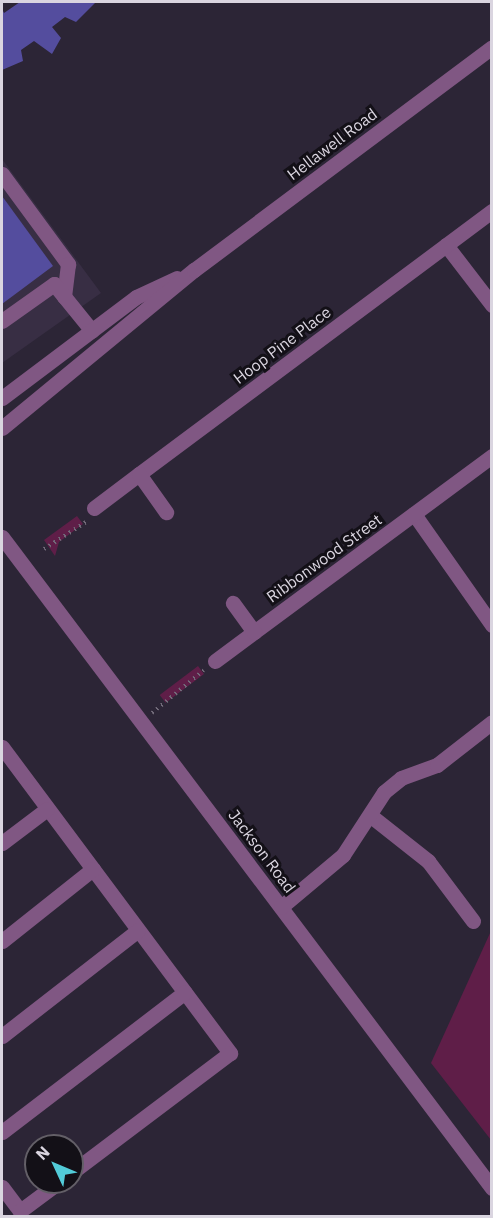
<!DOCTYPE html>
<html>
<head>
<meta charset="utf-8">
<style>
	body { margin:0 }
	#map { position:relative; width:493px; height:1218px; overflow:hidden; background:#2c2536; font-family:"IBM Plex Sans",sans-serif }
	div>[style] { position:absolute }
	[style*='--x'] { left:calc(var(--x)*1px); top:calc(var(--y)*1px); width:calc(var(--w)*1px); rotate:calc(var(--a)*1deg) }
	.built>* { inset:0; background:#382e44 }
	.green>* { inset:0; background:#5f1e48; transform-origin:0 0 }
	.building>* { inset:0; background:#544d9e }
	.path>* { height:4px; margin-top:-2px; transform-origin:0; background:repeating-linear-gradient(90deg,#726b7a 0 1.5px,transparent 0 6px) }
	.minor>* { height:15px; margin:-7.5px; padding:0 7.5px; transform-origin:7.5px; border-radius:7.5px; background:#805783 }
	span { translate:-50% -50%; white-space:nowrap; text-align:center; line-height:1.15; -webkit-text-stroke:6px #131017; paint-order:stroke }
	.street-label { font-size:16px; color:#dad5e0 }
	.frame { position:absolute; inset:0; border:3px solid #dad5e0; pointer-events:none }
	.north { position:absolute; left:24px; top:1134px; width:60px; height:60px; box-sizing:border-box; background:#131017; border:2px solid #635f67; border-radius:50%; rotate:314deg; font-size:16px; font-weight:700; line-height:24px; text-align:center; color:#dad5e0 }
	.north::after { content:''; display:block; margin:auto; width:21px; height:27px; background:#52cbd8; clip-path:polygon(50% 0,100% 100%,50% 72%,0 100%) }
</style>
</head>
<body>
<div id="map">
	<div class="built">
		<i style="clip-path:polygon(2px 159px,101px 293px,2px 363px)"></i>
	</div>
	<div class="green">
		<i style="clip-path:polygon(77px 516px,83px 524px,59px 542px,55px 556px,44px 540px)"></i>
		<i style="left:198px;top:666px;width:10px;height:48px;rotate:53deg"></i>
		<i style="clip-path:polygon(491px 931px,492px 1139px,491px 1140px,431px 1063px)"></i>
	</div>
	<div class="building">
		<i style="clip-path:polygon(20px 2px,96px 2px,76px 22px,65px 17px,52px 27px,61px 38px,52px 54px,34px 41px,21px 50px,23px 61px,2px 70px,2px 9px,4px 13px)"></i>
		<i style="clip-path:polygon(2px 196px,53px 266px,2px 304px)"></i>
	</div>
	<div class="path">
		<i style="--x:44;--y:549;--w:50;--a:-32.7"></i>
		<i style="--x:152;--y:713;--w:67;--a:-39.6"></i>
	</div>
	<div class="minor">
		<i style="--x:2;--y:174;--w:112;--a:53.7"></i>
		<i style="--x:68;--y:264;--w:33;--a:97"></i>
		<i style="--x:446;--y:245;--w:76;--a:52.5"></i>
		<i style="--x:2;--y:321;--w:64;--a:-35.4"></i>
		<i style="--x:54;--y:284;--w:60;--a:51"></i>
		<i style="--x:2;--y:398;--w:168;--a:-37"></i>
		<i style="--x:136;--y:297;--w:45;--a:-24.9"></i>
		<i style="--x:2;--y:428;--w:249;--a:-39.5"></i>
		<i style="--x:194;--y:270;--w:372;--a:-36.8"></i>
		<i style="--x:139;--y:474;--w:440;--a:-36.7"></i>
		<i style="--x:94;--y:508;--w:56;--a:-37.1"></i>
		<i style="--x:139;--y:474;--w:47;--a:54.6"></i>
		<i style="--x:414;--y:514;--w:136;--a:54.9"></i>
		<i style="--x:2;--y:537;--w:815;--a:53.03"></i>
		<i style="--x:254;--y:632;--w:296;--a:-36.5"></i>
		<i style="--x:215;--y:661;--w:49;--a:-36.6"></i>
		<i style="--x:254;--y:632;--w:36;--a:-126"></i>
		<i style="--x:2;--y:747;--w:382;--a:53.3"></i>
		<i style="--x:230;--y:1053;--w:198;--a:143"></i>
		<i style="--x:371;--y:816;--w:73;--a:38.3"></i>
		<i style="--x:428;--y:861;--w:75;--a:53.1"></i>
		<i style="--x:2;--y:843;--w:56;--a:-37.1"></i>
		<i style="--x:281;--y:907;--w:81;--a:-40"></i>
		<i style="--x:343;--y:855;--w:75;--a:-56.9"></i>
		<i style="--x:384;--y:792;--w:22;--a:-39"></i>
		<i style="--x:401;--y:778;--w:38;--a:-20"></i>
		<i style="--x:437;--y:765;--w:70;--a:-38"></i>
		<i style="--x:2;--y:941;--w:116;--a:-38.4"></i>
		<i style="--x:2;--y:1036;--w:172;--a:-37.9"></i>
		<i style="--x:2;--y:1132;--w:230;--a:-37.4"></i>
		<i style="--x:2;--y:1187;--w:30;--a:53"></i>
		<i style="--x:20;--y:1211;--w:49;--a:-36.6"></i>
	</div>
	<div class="street-label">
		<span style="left:332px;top:144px;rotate:-37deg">Hellawell Road</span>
		<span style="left:282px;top:345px;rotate:-37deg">Hoop Pine Place</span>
		<span style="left:324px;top:558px;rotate:-36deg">Ribbonwood Street</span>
		<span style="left:262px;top:851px;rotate:53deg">Jackson Road</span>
	</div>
	<div class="frame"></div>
	<div class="north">N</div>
</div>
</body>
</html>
